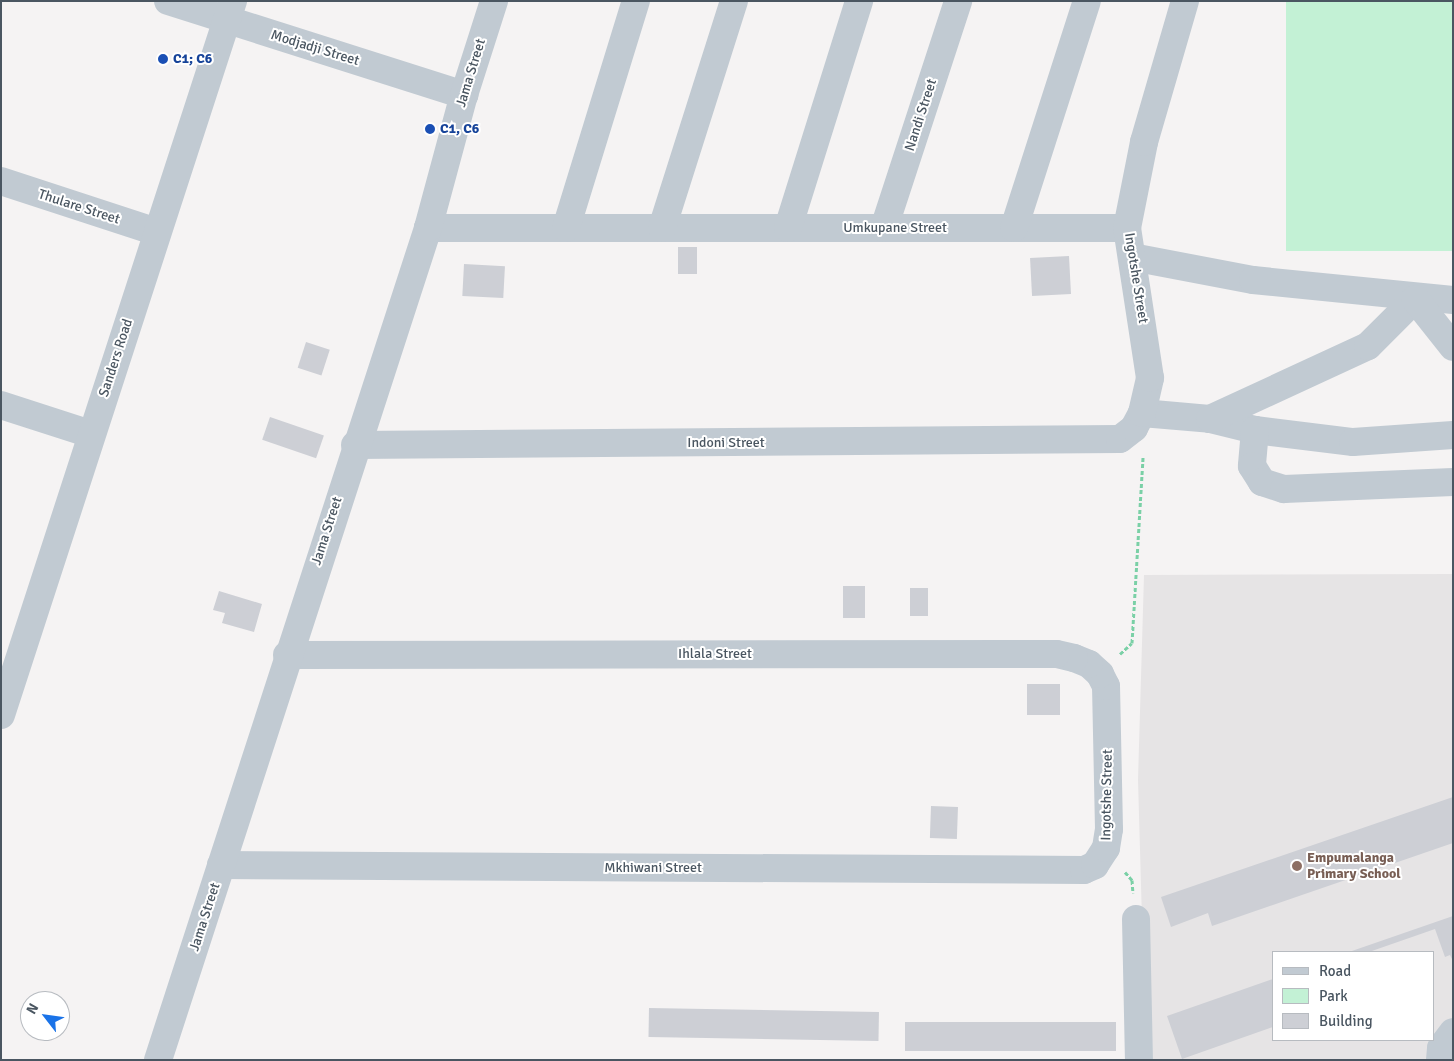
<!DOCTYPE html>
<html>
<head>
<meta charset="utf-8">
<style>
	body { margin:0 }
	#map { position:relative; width:1454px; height:1061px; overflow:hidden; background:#f5f3f3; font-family:Signika,sans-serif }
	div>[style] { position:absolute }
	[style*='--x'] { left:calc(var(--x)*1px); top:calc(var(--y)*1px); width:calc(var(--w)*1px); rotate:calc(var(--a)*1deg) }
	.education>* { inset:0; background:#e6e4e5 }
	.green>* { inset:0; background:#c3f1d5; transform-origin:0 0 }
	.building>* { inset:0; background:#cdcfd5; transform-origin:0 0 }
	.path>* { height:3px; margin-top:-1.5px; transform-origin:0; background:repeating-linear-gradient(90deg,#7ad0a6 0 4px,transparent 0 6.5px) }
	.minor>* { height:28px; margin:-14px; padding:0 14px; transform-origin:14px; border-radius:14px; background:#c1cad2 }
	.dots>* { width:14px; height:14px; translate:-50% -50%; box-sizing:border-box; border:2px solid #fff; border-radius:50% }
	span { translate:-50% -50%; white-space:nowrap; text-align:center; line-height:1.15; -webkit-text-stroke:4px #fff; paint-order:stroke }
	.street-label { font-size:14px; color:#4a5661 }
	.transit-label { font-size:14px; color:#164399; font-weight:700 }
	.left { translate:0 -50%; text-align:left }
	.education-label { font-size:14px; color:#785e54; font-weight:700 }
	.frame { position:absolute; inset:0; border:2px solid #4a5661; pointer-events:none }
	.legend { position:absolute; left:1272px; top:951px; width:162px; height:90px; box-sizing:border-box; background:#fff; border:1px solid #b7bbc0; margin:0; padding:6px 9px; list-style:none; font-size:15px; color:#4a5661 }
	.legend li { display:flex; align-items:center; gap:10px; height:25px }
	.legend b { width:25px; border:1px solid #b7bbc0 }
	.north { position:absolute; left:20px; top:991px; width:50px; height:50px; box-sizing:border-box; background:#fff; border:1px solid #b7bbc0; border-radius:50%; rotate:300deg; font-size:14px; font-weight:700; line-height:20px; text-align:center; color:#4a5661 }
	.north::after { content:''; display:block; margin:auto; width:18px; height:22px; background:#1a73e8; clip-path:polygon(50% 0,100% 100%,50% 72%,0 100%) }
</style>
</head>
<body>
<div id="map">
	<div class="education">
		<i style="clip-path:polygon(evenodd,1453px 574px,1453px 1060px,1146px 1060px,1138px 780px,1144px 575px,1453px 574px,1273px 952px,1433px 952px,1433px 1040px,1273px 1040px,1273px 952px)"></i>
	</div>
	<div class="green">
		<i style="left:1286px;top:1px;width:167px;height:250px"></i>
	</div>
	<div class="building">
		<i style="left:678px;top:247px;width:19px;height:27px"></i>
		<i style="left:1069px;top:256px;width:38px;height:39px;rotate:87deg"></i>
		<i style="left:464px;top:264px;width:41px;height:32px;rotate:3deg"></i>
		<i style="left:306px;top:342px;width:25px;height:27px;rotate:18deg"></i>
		<i style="left:270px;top:417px;width:57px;height:24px;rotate:19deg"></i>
		<i style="left:843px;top:586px;width:22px;height:32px"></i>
		<i style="left:910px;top:588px;width:18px;height:28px"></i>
		<i style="clip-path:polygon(219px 591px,262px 604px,254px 632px,222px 623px,225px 613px,213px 610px)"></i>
		<i style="left:1060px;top:684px;width:31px;height:33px;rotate:90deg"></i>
		<i style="clip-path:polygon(1453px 797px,1453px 843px,1212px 926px,1208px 913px,1171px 927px,1161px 897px)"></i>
		<i style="left:931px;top:806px;width:27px;height:32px;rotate:2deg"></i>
		<i style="clip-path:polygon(1453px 916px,1453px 961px,1450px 955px,1445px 957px,1435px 929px,1369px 952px,1349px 952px)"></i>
		<i style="clip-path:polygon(1273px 979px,1273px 1027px,1182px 1059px,1167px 1016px)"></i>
		<i style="left:649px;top:1008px;width:230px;height:29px;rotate:1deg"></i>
		<i style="left:1116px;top:1022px;width:29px;height:211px;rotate:90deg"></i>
	</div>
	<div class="path">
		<i style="--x:1120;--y:654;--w:16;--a:-43"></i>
		<i style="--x:1132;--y:643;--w:187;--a:-86.6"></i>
		<i style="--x:1125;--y:872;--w:11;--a:49"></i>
		<i style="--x:1132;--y:880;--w:13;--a:86"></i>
	</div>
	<div class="minor">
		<i style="--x:168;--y:1;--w:311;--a:17.6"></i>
		<i style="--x:1;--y:181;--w:164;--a:18.1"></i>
		<i style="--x:428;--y:228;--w:699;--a:0"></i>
		<i style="--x:566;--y:228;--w:238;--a:-72.9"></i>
		<i style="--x:662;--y:228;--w:238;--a:-72.4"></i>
		<i style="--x:788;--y:228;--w:238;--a:-72.6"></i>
		<i style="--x:884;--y:228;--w:239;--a:-71.9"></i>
		<i style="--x:1014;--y:228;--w:238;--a:-72.2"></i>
		<i style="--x:1132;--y:257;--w:123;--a:10.8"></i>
		<i style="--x:1253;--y:280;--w:201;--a:5.7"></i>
		<i style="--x:1;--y:405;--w:95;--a:17.9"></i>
		<i style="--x:1142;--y:413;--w:68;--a:5"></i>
		<i style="--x:1210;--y:419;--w:46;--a:13.7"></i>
		<i style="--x:1255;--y:430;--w:99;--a:7"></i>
		<i style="--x:1353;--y:442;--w:100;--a:-4"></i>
		<i style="--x:1210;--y:419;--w:174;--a:-24.8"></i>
		<i style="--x:1368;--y:346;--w:66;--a:-45"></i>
		<i style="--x:1415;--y:299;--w:61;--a:51.6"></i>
		<i style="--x:1255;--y:430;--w:36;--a:95"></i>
		<i style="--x:1252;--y:466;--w:19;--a:58"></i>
		<i style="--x:1262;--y:482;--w:23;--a:18"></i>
		<i style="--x:1284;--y:489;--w:169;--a:-2.4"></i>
		<i style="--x:355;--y:445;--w:765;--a:-0.45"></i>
		<i style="--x:1120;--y:439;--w:18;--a:-38"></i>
		<i style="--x:1134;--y:428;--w:17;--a:-62"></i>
		<i style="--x:1142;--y:413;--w:36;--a:-77"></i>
		<i style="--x:1150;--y:378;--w:152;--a:-98.7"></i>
		<i style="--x:1127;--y:228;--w:88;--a:-78.8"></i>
		<i style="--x:1144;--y:142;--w:147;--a:-73.8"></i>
		<i style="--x:1;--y:715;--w:751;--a:-72"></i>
		<i style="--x:221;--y:865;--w:863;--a:0.33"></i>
		<i style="--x:1084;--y:870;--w:12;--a:-24"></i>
		<i style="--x:1095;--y:865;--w:20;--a:-57"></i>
		<i style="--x:1106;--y:848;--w:19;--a:-81"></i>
		<i style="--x:1109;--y:829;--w:143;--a:-91.2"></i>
		<i style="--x:1106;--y:686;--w:13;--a:-117"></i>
		<i style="--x:1100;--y:674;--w:15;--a:-138"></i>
		<i style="--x:1089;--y:664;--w:16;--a:-158"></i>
		<i style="--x:1074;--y:658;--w:18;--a:-167"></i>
		<i style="--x:1056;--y:654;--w:769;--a:179.93"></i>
		<i style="--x:1136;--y:919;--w:141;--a:88.8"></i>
		<i style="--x:158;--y:1060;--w:875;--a:-72.02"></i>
		<i style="--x:428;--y:228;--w:138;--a:-74.9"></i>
		<i style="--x:464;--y:95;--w:99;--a:-72.3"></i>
		<i style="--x:1440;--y:1060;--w:12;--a:-85"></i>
		<i style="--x:1441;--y:1048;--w:20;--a:-53"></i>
	</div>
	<div class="dots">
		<i style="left:163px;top:59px;background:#1a4fb4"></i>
		<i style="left:430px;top:129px;background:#1a4fb4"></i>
		<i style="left:1297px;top:866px;background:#8d6e63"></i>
	</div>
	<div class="street-label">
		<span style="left:315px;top:48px;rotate:17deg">Modjadji Street</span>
		<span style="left:471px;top:73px;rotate:-73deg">Jama Street</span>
		<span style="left:921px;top:115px;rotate:-72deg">Nandi Street</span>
		<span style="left:79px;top:207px;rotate:18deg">Thulare Street</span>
		<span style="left:895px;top:228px">Umkupane Street</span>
		<span style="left:1136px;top:278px;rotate:81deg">Ingotshe Street</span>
		<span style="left:116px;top:358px;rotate:-72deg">Sanders Road</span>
		<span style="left:726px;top:443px">Indoni Street</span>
		<span style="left:327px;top:531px;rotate:-72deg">Jama Street</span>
		<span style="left:715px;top:654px">Ihlala Street</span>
		<span style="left:1107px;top:795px;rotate:-89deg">Ingotshe Street</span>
		<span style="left:653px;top:868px">Mkhiwani Street</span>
		<span style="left:205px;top:917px;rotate:-72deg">Jama Street</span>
	</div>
	<div class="transit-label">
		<span class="left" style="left:173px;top:59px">C1; C6</span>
		<span class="left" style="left:440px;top:129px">C1, C6</span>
	</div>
	<div class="education-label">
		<span class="left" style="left:1307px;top:866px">Empumalanga<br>Primary School</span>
	</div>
	<div class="frame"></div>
	<ul class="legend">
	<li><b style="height:6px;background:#c1cad2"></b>Road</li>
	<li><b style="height:14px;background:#c3f1d5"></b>Park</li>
	<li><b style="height:14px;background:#cdcfd5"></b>Building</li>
	</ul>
	<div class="north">N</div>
</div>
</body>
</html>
